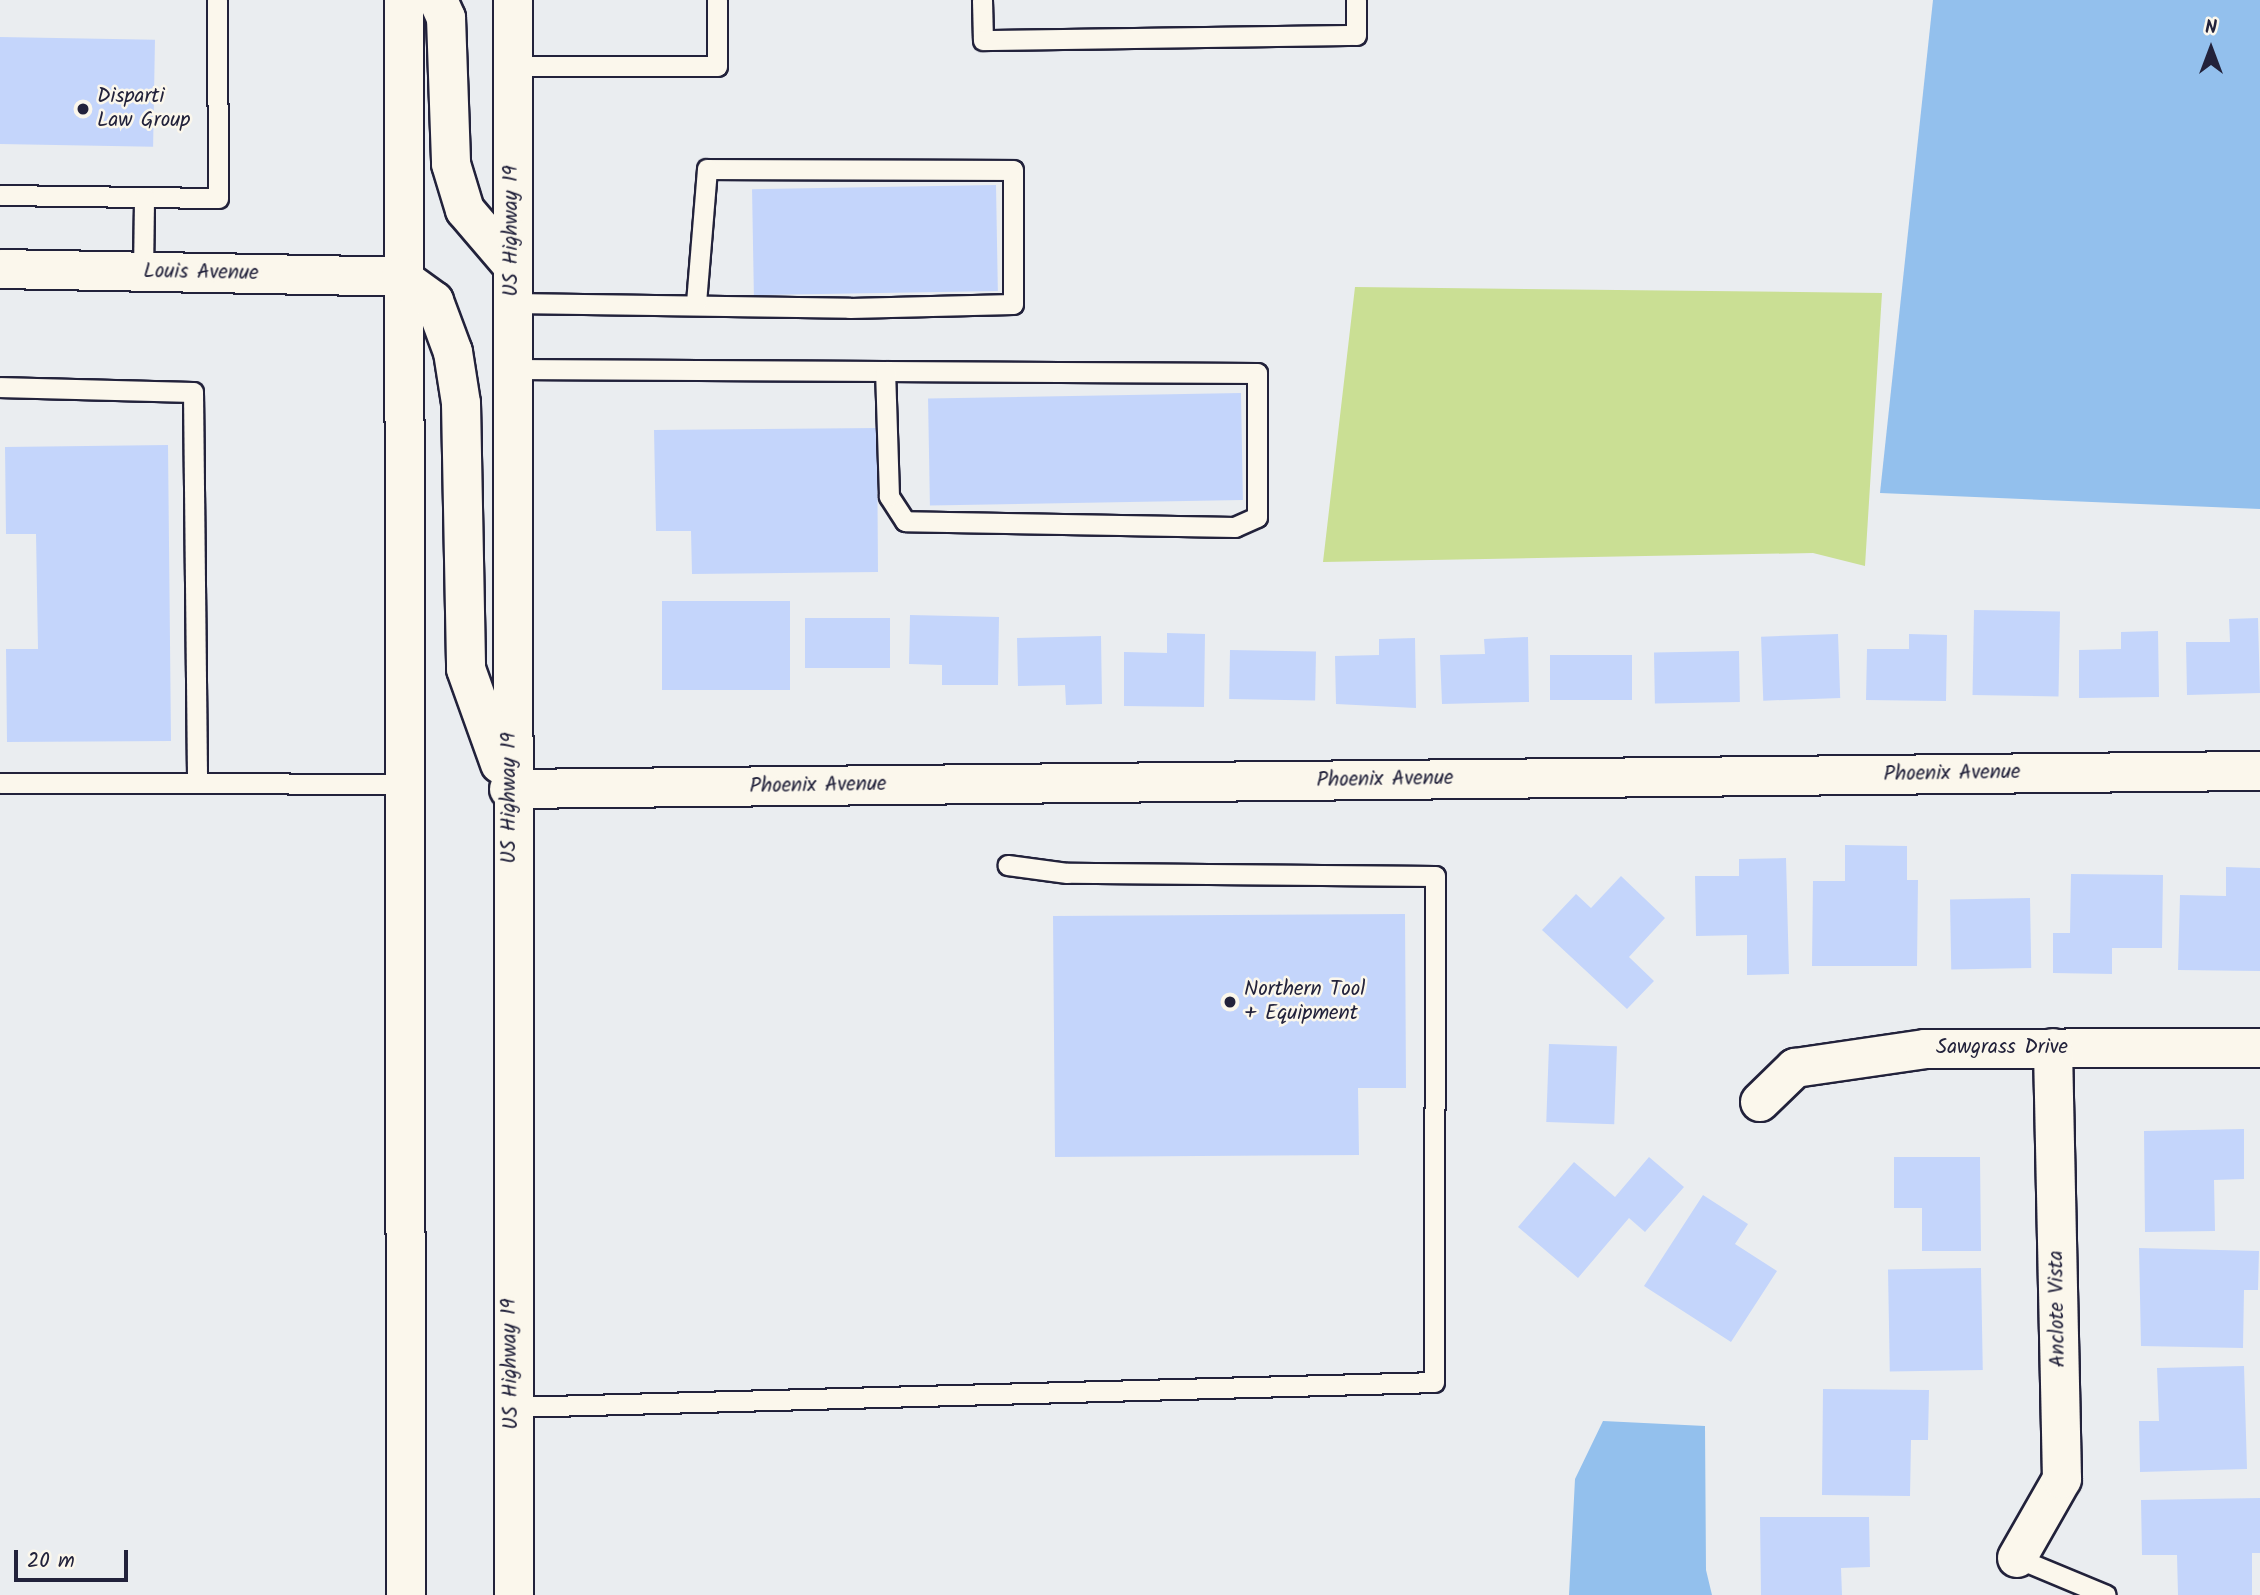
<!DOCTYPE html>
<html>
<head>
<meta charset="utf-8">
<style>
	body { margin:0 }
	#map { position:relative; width:2260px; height:1595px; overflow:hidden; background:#eaedf0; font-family:Kalam,sans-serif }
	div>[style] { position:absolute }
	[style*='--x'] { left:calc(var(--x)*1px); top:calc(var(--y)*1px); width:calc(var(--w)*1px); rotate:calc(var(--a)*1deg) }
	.green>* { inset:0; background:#cadf94 }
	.water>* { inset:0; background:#93c0ed }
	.building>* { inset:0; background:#c4d5fb; transform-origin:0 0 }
	.roads { filter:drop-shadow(2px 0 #22223b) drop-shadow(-2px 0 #22223b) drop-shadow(0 2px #22223b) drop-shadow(0 -2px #22223b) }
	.lane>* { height:19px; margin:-9.5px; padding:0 9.5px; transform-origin:9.5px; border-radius:9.5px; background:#fbf7ec }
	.street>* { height:38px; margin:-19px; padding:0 19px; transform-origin:19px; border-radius:19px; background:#fbf7ec }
	.secondary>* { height:38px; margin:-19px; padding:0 19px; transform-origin:19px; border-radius:19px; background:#fbf7ec }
	.highway>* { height:38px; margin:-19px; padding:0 19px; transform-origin:19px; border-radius:19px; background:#fbf7ec }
	.dots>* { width:19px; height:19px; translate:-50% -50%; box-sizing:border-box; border:4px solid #fbf7ec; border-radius:50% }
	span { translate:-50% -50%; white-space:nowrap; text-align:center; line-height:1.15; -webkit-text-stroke:5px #fbf7ec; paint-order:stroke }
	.poi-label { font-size:21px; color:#22223b }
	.left { translate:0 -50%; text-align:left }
	.street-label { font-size:21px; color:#22223b }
	.north { position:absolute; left:2176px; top:14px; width:70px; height:70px; -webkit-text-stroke:5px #fbf7ec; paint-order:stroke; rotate:0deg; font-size:19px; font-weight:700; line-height:28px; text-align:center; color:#22223b }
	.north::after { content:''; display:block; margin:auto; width:24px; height:32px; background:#22223b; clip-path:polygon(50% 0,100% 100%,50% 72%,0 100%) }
	.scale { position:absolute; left:14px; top:1550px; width:114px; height:32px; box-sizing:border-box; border:4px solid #22223b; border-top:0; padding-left:9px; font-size:21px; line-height:24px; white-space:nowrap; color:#22223b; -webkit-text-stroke:5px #fbf7ec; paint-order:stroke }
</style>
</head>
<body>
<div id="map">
	<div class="green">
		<i style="clip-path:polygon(1355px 287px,1882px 293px,1865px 566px,1813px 553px,1323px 562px)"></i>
	</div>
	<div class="water">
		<i style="clip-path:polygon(1933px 0,2260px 0,2260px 509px,1880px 493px)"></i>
		<i style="clip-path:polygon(1603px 1421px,1705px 1426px,1706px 1570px,1712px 1595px,1569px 1595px,1575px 1479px)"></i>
	</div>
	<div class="building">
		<i style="left:0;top:37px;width:155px;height:107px;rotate:1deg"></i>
		<i style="left:996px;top:185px;width:106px;height:244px;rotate:89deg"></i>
		<i style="left:1241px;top:393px;width:107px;height:313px;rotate:89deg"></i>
		<i style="clip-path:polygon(877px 428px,878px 572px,692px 574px,691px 531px,656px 531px,654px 430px)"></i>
		<i style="clip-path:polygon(168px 445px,171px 741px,7px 742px,6px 649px,38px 649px,36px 534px,6px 534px,5px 447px)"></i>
		<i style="left:790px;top:601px;width:89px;height:128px;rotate:90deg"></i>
		<i style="left:1974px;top:610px;width:86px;height:85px;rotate:1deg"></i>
		<i style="clip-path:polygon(910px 615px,999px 617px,998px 685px,942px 685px,942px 665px,909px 664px)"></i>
		<i style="left:805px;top:618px;width:85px;height:50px"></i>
		<i style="clip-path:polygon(2258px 618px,2260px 693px,2187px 695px,2186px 642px,2230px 642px,2229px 619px)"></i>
		<i style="clip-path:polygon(2158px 631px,2159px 697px,2079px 698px,2079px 650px,2121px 649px,2121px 632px)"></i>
		<i style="clip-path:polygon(1167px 633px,1205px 634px,1204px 707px,1124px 706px,1124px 652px,1167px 653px)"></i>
		<i style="left:1838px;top:634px;width:64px;height:77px;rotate:88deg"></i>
		<i style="clip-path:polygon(1909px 634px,1947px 635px,1946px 701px,1866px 700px,1867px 649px,1909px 649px)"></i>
		<i style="clip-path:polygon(1101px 636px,1102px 704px,1066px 705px,1065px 685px,1018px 686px,1017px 638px)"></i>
		<i style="clip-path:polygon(1528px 637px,1529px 702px,1442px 704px,1440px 655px,1485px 654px,1484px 639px)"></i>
		<i style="clip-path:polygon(1415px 638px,1416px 708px,1336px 704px,1335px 656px,1379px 655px,1379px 639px)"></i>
		<i style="left:1230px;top:650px;width:86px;height:49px;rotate:1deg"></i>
		<i style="left:1739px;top:651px;width:51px;height:85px;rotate:89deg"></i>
		<i style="left:1632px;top:655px;width:45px;height:82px;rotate:90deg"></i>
		<i style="clip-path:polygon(1845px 845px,1907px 846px,1907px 880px,1918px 880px,1917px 966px,1812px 966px,1813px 881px,1845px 881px)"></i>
		<i style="clip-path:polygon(1786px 858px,1789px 974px,1747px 975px,1747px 935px,1696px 936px,1695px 876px,1739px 876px,1739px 859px)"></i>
		<i style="clip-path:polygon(2226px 867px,2260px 868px,2260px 971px,2178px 970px,2180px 895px,2226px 896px)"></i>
		<i style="clip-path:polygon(2071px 874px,2163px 875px,2162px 948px,2112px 948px,2112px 974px,2053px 973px,2053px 933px,2070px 933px)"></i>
		<i style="clip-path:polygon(1621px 876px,1665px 918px,1629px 957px,1654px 981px,1627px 1009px,1542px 930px,1576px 894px,1591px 908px)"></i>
		<i style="left:2030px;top:898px;width:70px;height:80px;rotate:89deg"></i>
		<i style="clip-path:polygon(1405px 914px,1406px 1088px,1358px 1088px,1359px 1155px,1055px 1157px,1053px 916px)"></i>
		<i style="left:1549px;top:1044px;width:68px;height:78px;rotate:2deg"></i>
		<i style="clip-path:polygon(2244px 1129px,2244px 1179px,2214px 1180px,2215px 1231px,2145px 1232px,2144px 1131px)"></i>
		<i style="clip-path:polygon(1649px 1157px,1684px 1187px,1645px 1232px,1629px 1218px,1578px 1278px,1518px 1227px,1574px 1162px,1615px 1197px)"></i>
		<i style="clip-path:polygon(1894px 1157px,1980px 1157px,1981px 1251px,1922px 1251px,1922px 1208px,1894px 1208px)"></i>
		<i style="clip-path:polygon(1703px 1195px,1748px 1224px,1735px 1244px,1777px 1271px,1731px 1342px,1644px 1286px)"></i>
		<i style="clip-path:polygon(2139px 1248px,2259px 1251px,2258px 1290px,2244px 1290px,2243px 1348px,2141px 1346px)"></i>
		<i style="left:1981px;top:1268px;width:102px;height:93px;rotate:89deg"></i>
		<i style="clip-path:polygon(2244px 1366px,2247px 1469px,2140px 1472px,2139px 1421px,2159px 1421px,2157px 1368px)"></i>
		<i style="clip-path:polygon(1823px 1389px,1929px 1390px,1928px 1440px,1911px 1440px,1910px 1496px,1822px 1495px)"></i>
		<i style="clip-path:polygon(2260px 1498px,2260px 1553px,2252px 1553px,2252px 1595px,2178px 1595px,2177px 1555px,2142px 1555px,2141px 1500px)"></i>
		<i style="clip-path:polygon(1760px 1517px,1869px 1517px,1870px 1567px,1841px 1568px,1842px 1595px,1761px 1595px)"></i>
	</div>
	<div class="roads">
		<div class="lane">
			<i style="--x:982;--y:0;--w:40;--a:88.6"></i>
			<i style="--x:983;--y:40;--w:373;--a:-0.8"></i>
			<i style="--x:1356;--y:35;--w:35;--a:-90"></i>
			<i style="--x:513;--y:66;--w:204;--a:0"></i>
			<i style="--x:717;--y:66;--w:66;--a:-90"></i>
			<i style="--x:0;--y:195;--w:218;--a:0.8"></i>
			<i style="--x:218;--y:198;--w:198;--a:-90.3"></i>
			<i style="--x:143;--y:272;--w:75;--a:-89.2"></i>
			<i style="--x:512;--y:303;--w:338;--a:0.8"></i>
			<i style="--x:850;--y:308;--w:163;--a:-1.4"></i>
			<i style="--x:1013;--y:304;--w:134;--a:-90"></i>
			<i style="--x:1013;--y:170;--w:306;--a:-179.8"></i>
			<i style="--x:707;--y:169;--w:135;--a:94.7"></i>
			<i style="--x:511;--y:369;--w:374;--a:0.3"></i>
			<i style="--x:885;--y:371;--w:372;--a:0.3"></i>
			<i style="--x:1257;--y:373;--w:144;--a:90"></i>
			<i style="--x:1257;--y:517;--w:24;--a:156"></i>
			<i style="--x:1235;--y:527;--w:330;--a:-179"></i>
			<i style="--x:905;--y:521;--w:30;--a:-123"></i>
			<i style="--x:889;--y:496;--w:125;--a:-91.8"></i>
			<i style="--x:0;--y:387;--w:193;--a:1.5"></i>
			<i style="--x:193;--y:392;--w:391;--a:89.4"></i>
			<i style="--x:0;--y:783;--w:403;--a:0.1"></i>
			<i style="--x:513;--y:1407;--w:921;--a:-1.55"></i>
			<i style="--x:1434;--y:1382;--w:506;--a:-89.89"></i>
			<i style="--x:1435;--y:876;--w:368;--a:-179.5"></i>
			<i style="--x:1067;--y:873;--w:60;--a:-172.3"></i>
			<i style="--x:2017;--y:1558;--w:96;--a:22.6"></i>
		</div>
		<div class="street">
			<i style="--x:509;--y:789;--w:1751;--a:-0.59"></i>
			<i style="--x:1760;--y:1102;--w:49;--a:-44.2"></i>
			<i style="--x:1795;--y:1068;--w:131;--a:-8.3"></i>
			<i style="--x:1925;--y:1049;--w:335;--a:-0.2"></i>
			<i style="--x:2017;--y:1558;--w:91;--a:-60.3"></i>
			<i style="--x:2062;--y:1479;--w:431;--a:-91.2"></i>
		</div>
		<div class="secondary">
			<i style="--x:0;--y:269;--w:401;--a:1.1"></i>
		</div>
		<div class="highway">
			<i style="--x:404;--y:0;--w:1595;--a:89.93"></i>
			<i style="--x:438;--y:0;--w:20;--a:66"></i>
			<i style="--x:446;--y:18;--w:146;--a:88"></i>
			<i style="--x:451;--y:164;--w:48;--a:73.1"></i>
			<i style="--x:465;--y:210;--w:72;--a:49.5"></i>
			<i style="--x:513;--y:0;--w:1595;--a:89.96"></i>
			<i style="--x:401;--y:277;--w:41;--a:36"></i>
			<i style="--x:434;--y:301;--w:54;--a:69.6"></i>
			<i style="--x:453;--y:352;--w:52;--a:81.1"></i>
			<i style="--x:461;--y:403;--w:266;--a:88.9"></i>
			<i style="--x:466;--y:669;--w:101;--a:70.3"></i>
		</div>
	</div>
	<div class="dots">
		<i style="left:83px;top:109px;background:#22223b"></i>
		<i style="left:1230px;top:1002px;background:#22223b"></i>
	</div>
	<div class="poi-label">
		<span class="left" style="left:97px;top:109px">Disparti<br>Law Group</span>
		<span class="left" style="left:1244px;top:1002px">Northern Tool<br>+ Equipment</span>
	</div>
	<div class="street-label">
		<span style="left:512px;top:231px;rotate:-90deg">US Highway 19</span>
		<span style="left:201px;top:273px;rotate:1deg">Louis Avenue</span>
		<span style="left:1952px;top:774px;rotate:-1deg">Phoenix Avenue</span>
		<span style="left:1385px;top:780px;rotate:-1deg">Phoenix Avenue</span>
		<span style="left:818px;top:786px;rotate:-1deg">Phoenix Avenue</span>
		<span style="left:510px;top:798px;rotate:-90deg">US Highway 19</span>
		<span style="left:2002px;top:1048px">Sawgrass Drive</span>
		<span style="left:2058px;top:1309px;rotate:-91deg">Anclote Vista</span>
		<span style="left:511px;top:1364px;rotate:-91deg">US Highway 19</span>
	</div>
	<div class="north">N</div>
	<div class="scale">20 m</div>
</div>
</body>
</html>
